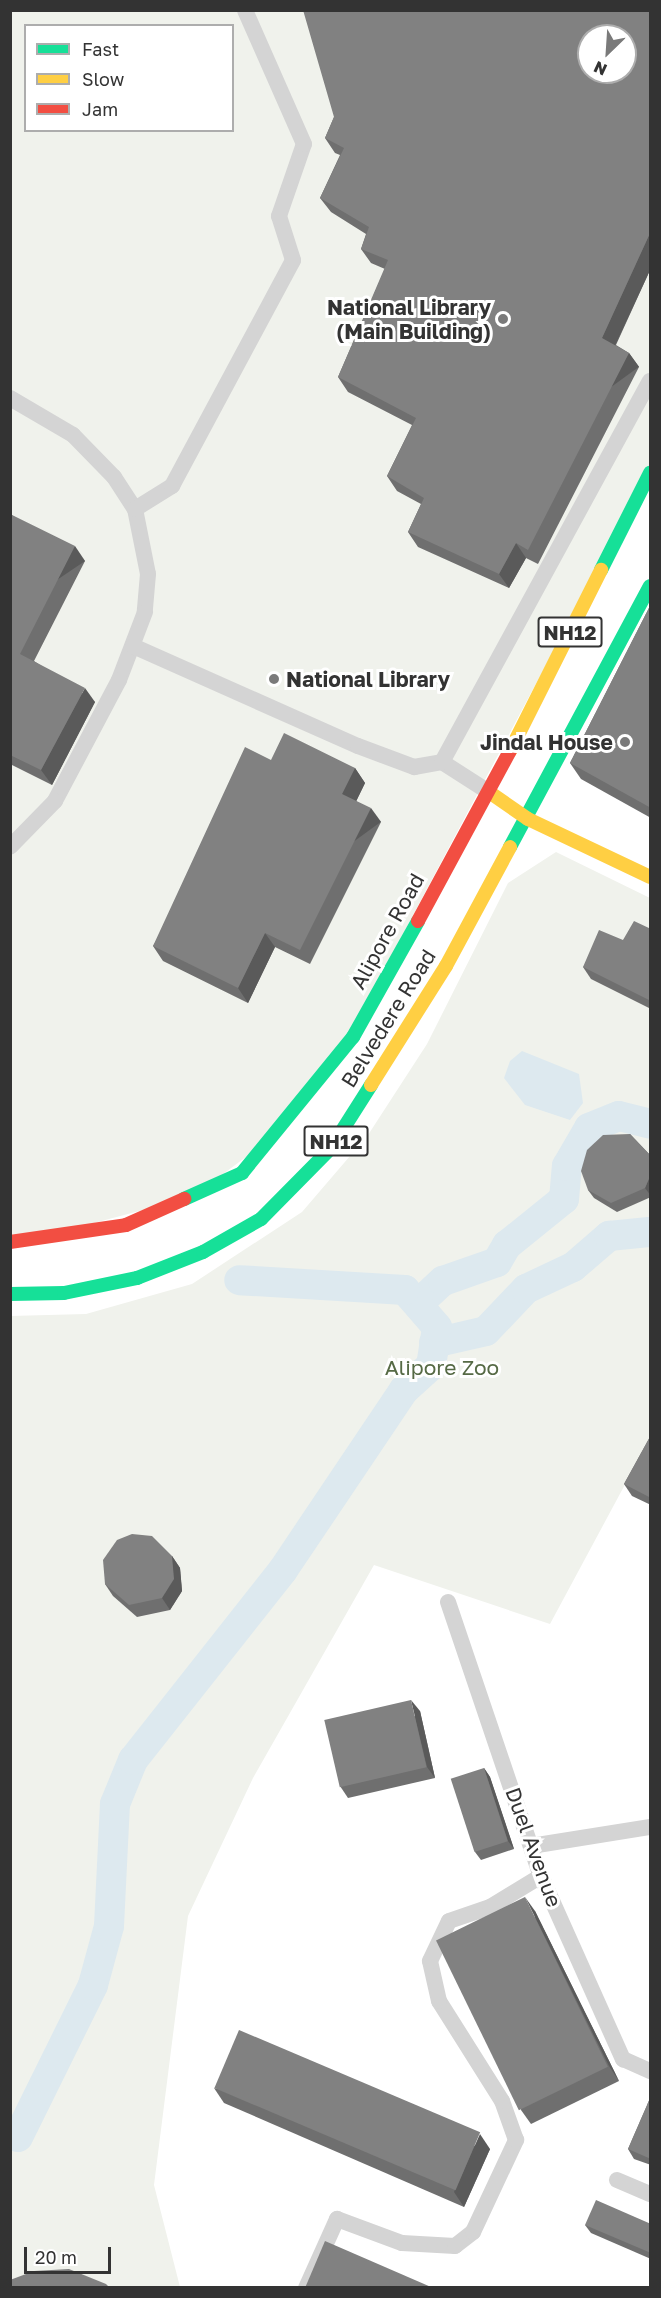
<!DOCTYPE html>
<html>
<head>
<meta charset="utf-8">
<style>
	body { margin:0 }
	#map { position:relative; width:661px; height:2298px; overflow:hidden; background:#fff; font-family:"Golos Text",sans-serif }
	div>[style] { position:absolute }
	[style*='--x'] { left:calc(var(--x)*1px); top:calc(var(--y)*1px); width:calc(var(--w)*1px); rotate:calc(var(--a)*1deg) }
	.green>* { inset:0; background:#f0f2ec }
	.water>* { inset:0; background:#dde9ef }
	.canal>* { height:30px; margin:-15px; padding:0 15px; transform-origin:15px; border-radius:15px; background:#dde9ef }
	.lane>* { height:16px; margin:-8px; padding:0 8px; transform-origin:8px; border-radius:8px; background:#d4d4d4 }
	.fast>* { height:14px; margin:-7px; padding:0 7px; transform-origin:7px; border-radius:7px; background:#16e098 }
	.slow>* { height:14px; margin:-7px; padding:0 7px; transform-origin:7px; border-radius:7px; background:#ffcf43 }
	.jam>* { height:14px; margin:-7px; padding:0 7px; transform-origin:7px; border-radius:7px; background:#f24e42 }
	.wall>* { inset:0; background:#6f6f6f }
	.shaded-wall>* { inset:0; background:#5a5a5a; transform-origin:0 0 }
	.building>* { inset:0; background:#818181; transform-origin:0 0 }
	.dots>* { width:16px; height:16px; translate:-50% -50%; box-sizing:border-box; border:3px solid #fff; border-radius:50% }
	span { translate:-50% -50%; white-space:nowrap; text-align:center; line-height:1.15; -webkit-text-stroke:6px #fff; paint-order:stroke }
	.shield-label span { padding:2px 4px; background:#fff; border:2px solid; border-radius:4px; -webkit-text-stroke-width:0 }
	.shield-label { font-size:20px; color:#333; font-weight:700 }
	.poi-label { font-size:21px; color:#333; font-weight:700 }
	.right { translate:-100% -50%; text-align:right }
	.left { translate:0 -50%; text-align:left }
	.street-label { font-size:21px; color:#333 }
	.park-label { font-size:21px; color:#566a45 }
	.frame { position:absolute; inset:0; border:12px solid #333; pointer-events:none }
	.legend { position:absolute; left:24px; top:24px; width:210px; height:108px; box-sizing:border-box; background:#fff; border:2px solid #adadad; margin:0; padding:8px 10px; list-style:none; font-size:18px; color:#333 }
	.legend li { display:flex; align-items:center; gap:12px; height:30px }
	.legend b { width:30px; border:2px solid #adadad }
	.north { position:absolute; left:577px; top:24px; width:60px; height:60px; box-sizing:border-box; background:#fff; border:2px solid #adadad; border-radius:50%; rotate:205deg; font-size:16px; font-weight:700; line-height:24px; text-align:center; color:#333 }
	.north::after { content:''; display:block; margin:auto; width:21px; height:27px; background:#7a7a7a; clip-path:polygon(50% 0,100% 100%,50% 72%,0 100%) }
	.scale { position:absolute; left:24px; top:2247px; width:87px; height:27px; box-sizing:border-box; border:3px solid #333; border-top:0; padding-left:8px; font-size:18px; line-height:21px; white-space:nowrap; color:#333; -webkit-text-stroke:4px #fff; paint-order:stroke }
</style>
</head>
<body>
<div id="map">
	<div class="green">
		<i style="clip-path:polygon(evenodd,11px 11px,650px 11px,650px 469px,353px 1028px,262px 1145px,192px 1197px,11px 1245px,11px 11px,26px 26px,232px 26px,232px 130px,26px 130px,26px 26px,11px 11px,589px 36px,625px 36px,625px 72px,589px 72px,589px 36px)"></i>
		<i style="clip-path:polygon(556px 852px,650px 898px,650px 1438px,550px 1624px,374px 1565px,253px 1778px,188px 1916px,154px 2185px,180px 2287px,11px 2287px,10px 1316px,86px 1314px,192px 1284px,302px 1212px,368px 1135px,427px 1044px,508px 883px)"></i>
	</div>
	<div class="water">
		<i style="clip-path:polygon(522px 1051px,579px 1074px,583px 1103px,570px 1120px,525px 1105px,504px 1078px,510px 1061px)"></i>
	</div>
	<div class="canal">
		<i style="--x:418;--y:1304;--w:34;--a:-43"></i>
		<i style="--x:443;--y:1281;--w:57;--a:-19.4"></i>
		<i style="--x:497;--y:1262;--w:20;--a:-60"></i>
		<i style="--x:507;--y:1245;--w:73;--a:-38.9"></i>
		<i style="--x:564;--y:1199;--w:33;--a:-85"></i>
		<i style="--x:567;--y:1166;--w:44;--a:-59.9"></i>
		<i style="--x:589;--y:1128;--w:32;--a:-22"></i>
		<i style="--x:619;--y:1116;--w:32;--a:14"></i>
		<i style="--x:434;--y:1343;--w:53;--a:-13"></i>
		<i style="--x:486;--y:1331;--w:58;--a:-46.4"></i>
		<i style="--x:526;--y:1289;--w:52;--a:-25.1"></i>
		<i style="--x:573;--y:1267;--w:48;--a:-40.7"></i>
		<i style="--x:609;--y:1236;--w:40;--a:-5.7"></i>
		<i style="--x:18;--y:2137;--w:169;--a:-63.7"></i>
		<i style="--x:93;--y:1985;--w:61;--a:-74.8"></i>
		<i style="--x:109;--y:1926;--w:122;--a:-87.2"></i>
		<i style="--x:115;--y:1804;--w:48;--a:-67.8"></i>
		<i style="--x:133;--y:1760;--w:242;--a:-51.7"></i>
		<i style="--x:283;--y:1570;--w:217;--a:-56.1"></i>
		<i style="--x:404;--y:1390;--w:36;--a:-42"></i>
		<i style="--x:431;--y:1366;--w:39;--a:-81"></i>
		<i style="--x:437;--y:1327;--w:49;--a:-130.9"></i>
		<i style="--x:405;--y:1290;--w:166;--a:-176.6"></i>
	</div>
	<div class="lane">
		<i style="--x:10;--y:398;--w:73;--a:30.4"></i>
		<i style="--x:73;--y:435;--w:59;--a:45.7"></i>
		<i style="--x:114;--y:477;--w:38;--a:57"></i>
		<i style="--x:135;--y:509;--w:66;--a:78.7"></i>
		<i style="--x:148;--y:574;--w:38;--a:95"></i>
		<i style="--x:145;--y:612;--w:73;--a:110.9"></i>
		<i style="--x:119;--y:680;--w:137;--a:117.9"></i>
		<i style="--x:55;--y:801;--w:64;--a:134.4"></i>
		<i style="--x:135;--y:509;--w:44;--a:-31.9"></i>
		<i style="--x:172;--y:486;--w:256;--a:-61.8"></i>
		<i style="--x:293;--y:260;--w:46;--a:-107.7"></i>
		<i style="--x:279;--y:216;--w:76;--a:-70.9"></i>
		<i style="--x:304;--y:144;--w:146;--a:-113.8"></i>
		<i style="--x:133;--y:646;--w:246;--a:24"></i>
		<i style="--x:358;--y:746;--w:60;--a:20.6"></i>
		<i style="--x:414;--y:767;--w:28;--a:-10"></i>
		<i style="--x:442;--y:762;--w:56;--a:32.6"></i>
		<i style="--x:442;--y:762;--w:434;--a:-61.4"></i>
		<i style="--x:448;--y:1602;--w:289;--a:71.3"></i>
		<i style="--x:541;--y:1876;--w:201;--a:65.9"></i>
		<i style="--x:623;--y:2059;--w:30;--a:24"></i>
		<i style="--x:531;--y:1846;--w:121;--a:-9.1"></i>
		<i style="--x:617;--y:2180;--w:36;--a:23"></i>
		<i style="--x:306;--y:2288;--w:76;--a:-65.8"></i>
		<i style="--x:337;--y:2219;--w:69;--a:20.3"></i>
		<i style="--x:402;--y:2243;--w:53;--a:3.2"></i>
		<i style="--x:455;--y:2246;--w:23;--a:-38"></i>
		<i style="--x:473;--y:2232;--w:102;--a:-64.9"></i>
		<i style="--x:516;--y:2140;--w:41;--a:-109.7"></i>
		<i style="--x:502;--y:2101;--w:118;--a:-122.2"></i>
		<i style="--x:439;--y:2001;--w:41;--a:-102.7"></i>
		<i style="--x:430;--y:1961;--w:44;--a:-64.6"></i>
		<i style="--x:449;--y:1921;--w:43;--a:-18.9"></i>
		<i style="--x:490;--y:1907;--w:60;--a:-31.3"></i>
	</div>
	<div class="fast">
		<i style="--x:601;--y:570;--w:109;--a:-63.2"></i>
		<i style="--x:510;--y:847;--w:296;--a:-61.8"></i>
		<i style="--x:184;--y:1199;--w:64;--a:-24.1"></i>
		<i style="--x:242;--y:1173;--w:176;--a:-50.8"></i>
		<i style="--x:353;--y:1037;--w:133;--a:-60.7"></i>
		<i style="--x:10;--y:1294;--w:54;--a:-1.1"></i>
		<i style="--x:64;--y:1293;--w:75;--a:-11.6"></i>
		<i style="--x:137;--y:1278;--w:71;--a:-21.5"></i>
		<i style="--x:203;--y:1252;--w:67;--a:-29.6"></i>
		<i style="--x:261;--y:1219;--w:100;--a:-45.4"></i>
		<i style="--x:331;--y:1148;--w:75;--a:-57.6"></i>
	</div>
	<div class="slow">
		<i style="--x:510;--y:751;--w:203;--a:-63.3"></i>
		<i style="--x:489;--y:792;--w:47;--a:34.7"></i>
		<i style="--x:528;--y:819;--w:135;--a:25.4"></i>
		<i style="--x:371;--y:1085;--w:141;--a:-57.8"></i>
		<i style="--x:446;--y:966;--w:135;--a:-61.7"></i>
	</div>
	<div class="jam">
		<i style="--x:418;--y:921;--w:193;--a:-61.6"></i>
		<i style="--x:10;--y:1242;--w:117;--a:-8.3"></i>
		<i style="--x:126;--y:1225;--w:64;--a:-24.1"></i>
	</div>
	<div class="wall">
		<i style="clip-path:polygon(651px 10px,651px 268px,616px 345px,629px 353px,639px 367px,538px 564px,526px 558px,509px 588px,418px 547px,408px 532px,421px 504px,397px 491px,387px 476px,412px 425px,348px 392px,338px 377px,385px 269px,371px 263px,361px 249px,366px 234px,331px 212px,320px 198px,340px 155px,335px 153px,325px 138px,334px 117px)"></i>
		<i style="clip-path:polygon(10px 514px,85px 561px,34px 661px,95px 702px,52px 785px,10px 764px)"></i>
		<i style="clip-path:polygon(651px 604px,651px 818px,581px 779px,570px 763px)"></i>
		<i style="clip-path:polygon(271px 760px,355px 768px,365px 783px,356px 801px,381px 822px,310px 964px,275px 947px,248px 1003px,163px 961px,153px 946px)"></i>
		<i style="clip-path:polygon(651px 929px,651px 1009px,591px 979px,583px 967px,623px 940px)"></i>
		<i style="clip-path:polygon(630px 1134px,651px 1156px,651px 1197px,617px 1212px,594px 1198px,588px 1190px)"></i>
		<i style="clip-path:polygon(651px 1435px,651px 1505px,632px 1496px,624px 1484px)"></i>
		<i style="clip-path:polygon(172px 1556px,180px 1568px,182px 1591px,170px 1610px,137px 1617px,113px 1596px,105px 1584px)"></i>
		<i style="clip-path:polygon(420px 1711px,435px 1778px,348px 1798px,340px 1786px)"></i>
		<i style="clip-path:polygon(484px 1768px,490px 1777px,514px 1849px,481px 1860px,475px 1852px)"></i>
		<i style="clip-path:polygon(535px 1911px,619px 2081px,531px 2124px,521px 2110px)"></i>
		<i style="clip-path:polygon(214px 2088px,490px 2149px,464px 2207px,224px 2103px)"></i>
		<i style="clip-path:polygon(651px 2096px,651px 2165px,634px 2159px,628px 2149px)"></i>
		<i style="clip-path:polygon(651px 2224px,651px 2259px,591px 2233px,585px 2225px)"></i>
	</div>
	<div class="shaded-wall">
		<i style="clip-path:polygon(651px 231px,651px 268px,612px 352px,602px 338px)"></i>
		<i style="left:629px;top:353px;width:17px;height:221px;rotate:54deg"></i>
		<i style="clip-path:polygon(516px 543px,526px 558px,509px 588px,499px 574px)"></i>
		<i style="left:75px;top:546px;width:18px;height:121px;rotate:56deg"></i>
		<i style="clip-path:polygon(85px 688px,95px 702px,52px 785px,41px 770px)"></i>
		<i style="clip-path:polygon(355px 768px,365px 783px,353px 808px,342px 794px)"></i>
		<i style="left:371px;top:808px;width:17px;height:159px;rotate:54deg"></i>
		<i style="clip-path:polygon(265px 933px,275px 947px,248px 1003px,238px 988px)"></i>
		<i style="clip-path:polygon(651px 1174px,651px 1196px,645px 1188px)"></i>
		<i style="clip-path:polygon(172px 1556px,180px 1568px,182px 1591px,170px 1610px,162px 1598px)"></i>
		<i style="clip-path:polygon(411px 1700px,420px 1711px,435px 1778px,427px 1767px)"></i>
		<i style="clip-path:polygon(484px 1768px,490px 1777px,514px 1849px,508px 1841px)"></i>
		<i style="clip-path:polygon(525px 1897px,535px 1911px,619px 2081px,609px 2066px)"></i>
		<i style="clip-path:polygon(480px 2134px,490px 2149px,464px 2207px,454px 2192px)"></i>
	</div>
	<div class="building">
		<i style="clip-path:polygon(evenodd,303px 10px,651px 10px,651px 231px,602px 338px,629px 353px,528px 550px,516px 543px,499px 574px,408px 532px,424px 498px,387px 476px,416px 418px,338px 377px,388px 260px,361px 249px,369px 227px,320px 198px,344px 148px,325px 138px,334px 117px,303px 10px,589px 36px,625px 36px,625px 72px,589px 72px,589px 36px)"></i>
		<i style="clip-path:polygon(10px 514px,75px 546px,20px 654px,85px 688px,41px 770px,10px 755px)"></i>
		<i style="clip-path:polygon(651px 604px,651px 808px,570px 763px)"></i>
		<i style="clip-path:polygon(284px 733px,355px 768px,342px 794px,371px 808px,300px 950px,265px 933px,238px 988px,153px 946px,245px 747px,271px 760px)"></i>
		<i style="clip-path:polygon(634px 921px,651px 929px,651px 1001px,583px 967px,599px 930px,623px 940px)"></i>
		<i style="clip-path:polygon(630px 1134px,650px 1155px,651px 1174px,645px 1188px,611px 1203px,588px 1190px,581px 1171px,587px 1150px,603px 1135px)"></i>
		<i style="clip-path:polygon(651px 1435px,651px 1498px,624px 1484px)"></i>
		<i style="clip-path:polygon(132px 1534px,152px 1536px,172px 1556px,174px 1579px,162px 1598px,129px 1605px,105px 1584px,103px 1560px,117px 1540px)"></i>
		<i style="left:411px;top:1700px;width:69px;height:89px;rotate:77deg"></i>
		<i style="left:484px;top:1768px;width:77px;height:35px;rotate:72deg"></i>
		<i style="left:525px;top:1897px;width:189px;height:99px;rotate:64deg"></i>
		<i style="left:239px;top:2030px;width:262px;height:63px;rotate:23deg"></i>
		<i style="clip-path:polygon(651px 2096px,651px 2159px,628px 2149px)"></i>
		<i style="clip-path:polygon(596px 2200px,651px 2224px,651px 2253px,585px 2225px)"></i>
		<i style="clip-path:polygon(325px 2241px,431px 2287px,431px 2288px,305px 2288px)"></i>
		<i style="clip-path:polygon(69px 2269px,106px 2284px,110px 2288px,10px 2288px,10px 2280px,34px 2271px)"></i>
	</div>
	<div class="dots">
		<i style="left:503px;top:319px;background:#7a7a7a"></i>
		<i style="left:274px;top:679px;background:#7a7a7a"></i>
		<i style="left:625px;top:742px;background:#7a7a7a"></i>
	</div>
	<div class="shield-label">
		<span style="left:570px;top:632px">NH12</span>
		<span style="left:336px;top:1141px">NH12</span>
	</div>
	<div class="poi-label">
		<span class="right" style="left:491px;top:319px">National Library<br>(Main Building)</span>
		<span class="left" style="left:286px;top:679px">National Library</span>
		<span class="right" style="left:613px;top:742px">Jindal House</span>
	</div>
	<div class="street-label">
		<span style="left:387px;top:931px;rotate:-61deg">Alipore Road</span>
		<span style="left:388px;top:1018px;rotate:-58deg">Belvedere Road</span>
		<span style="left:534px;top:1847px;rotate:70deg">Duel Avenue</span>
	</div>
	<div class="park-label">
		<span style="left:442px;top:1367px">Alipore Zoo</span>
	</div>
	<div class="frame"></div>
	<ul class="legend">
	<li><b style="height:8px;background:#16e098"></b>Fast</li>
	<li><b style="height:8px;background:#ffcf43"></b>Slow</li>
	<li><b style="height:8px;background:#f24e42"></b>Jam</li>
	</ul>
	<div class="north">N</div>
	<div class="scale">20 m</div>
</div>
</body>
</html>
